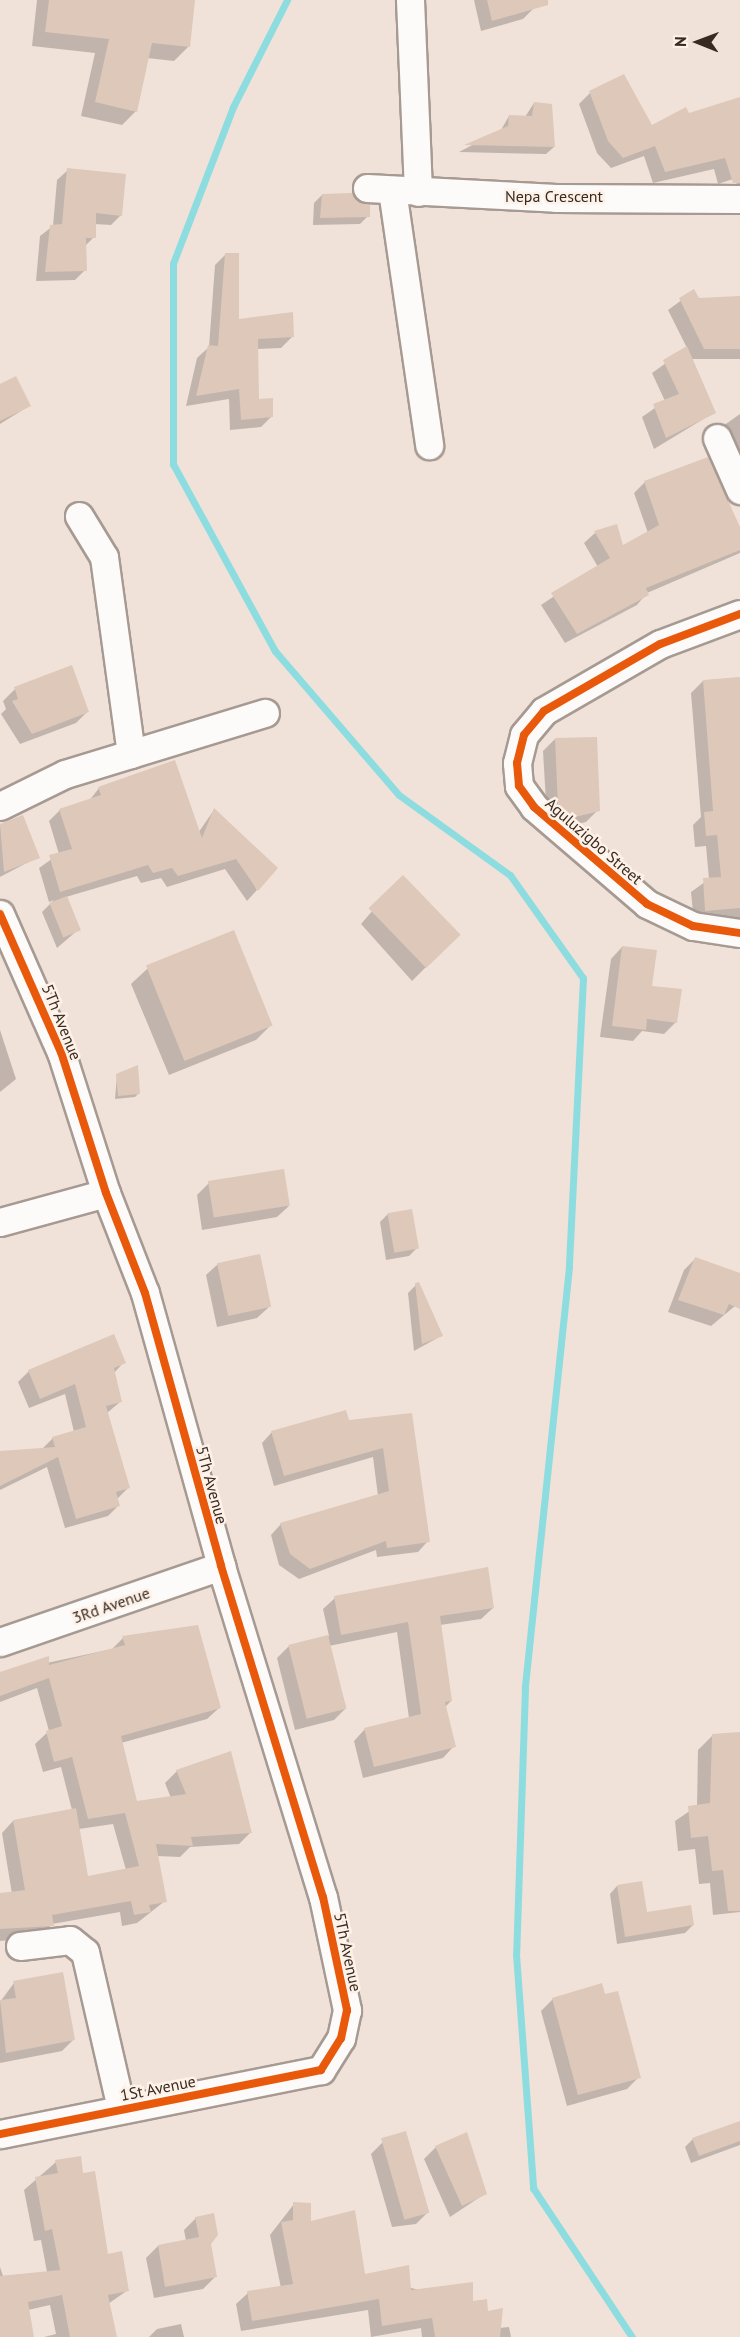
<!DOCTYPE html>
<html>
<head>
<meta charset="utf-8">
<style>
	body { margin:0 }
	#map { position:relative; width:740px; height:2337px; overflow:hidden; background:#f0e2d8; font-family:"PT Sans",sans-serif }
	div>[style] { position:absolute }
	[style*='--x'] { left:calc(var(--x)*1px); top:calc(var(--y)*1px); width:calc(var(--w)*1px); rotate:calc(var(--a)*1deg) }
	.shadow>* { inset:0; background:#0003 }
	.stream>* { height:7px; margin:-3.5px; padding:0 3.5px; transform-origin:3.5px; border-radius:3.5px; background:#8ddde0 }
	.building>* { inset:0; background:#ddc8ba; transform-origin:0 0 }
	.roads { filter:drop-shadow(2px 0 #a69a92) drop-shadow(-2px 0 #a69a92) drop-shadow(0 2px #a69a92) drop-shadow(0 -2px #a69a92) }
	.minor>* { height:27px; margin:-13.5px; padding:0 13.5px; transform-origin:13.5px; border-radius:13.5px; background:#fdfbf9 }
	.cycleway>* { height:8px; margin:-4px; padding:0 4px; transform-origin:4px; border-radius:4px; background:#e8590c }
	span { translate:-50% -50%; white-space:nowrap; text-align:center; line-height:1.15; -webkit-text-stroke:5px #fef1e7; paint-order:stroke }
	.street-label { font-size:16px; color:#372b21 }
	.north { position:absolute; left:668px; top:12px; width:60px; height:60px; -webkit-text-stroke:4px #fef1e7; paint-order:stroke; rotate:271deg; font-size:16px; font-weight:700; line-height:24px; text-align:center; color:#372b21 }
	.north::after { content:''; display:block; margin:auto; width:21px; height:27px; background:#372b21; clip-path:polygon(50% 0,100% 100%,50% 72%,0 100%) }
</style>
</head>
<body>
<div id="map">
	<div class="shadow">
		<i style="clip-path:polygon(37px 0,194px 0,188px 47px,174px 61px,147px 58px,136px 111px,122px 125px,81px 116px,95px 53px,32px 46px)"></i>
		<i style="clip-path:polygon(474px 0,529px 0,534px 8px,523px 19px,481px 31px)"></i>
		<i style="clip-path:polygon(590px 93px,651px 128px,740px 99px,740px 188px,733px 179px,718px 184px,714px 169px,653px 183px,644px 156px,611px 168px,597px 153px,579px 104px)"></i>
		<i style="clip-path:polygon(534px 103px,554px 147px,546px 154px,459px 152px,501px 130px,509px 116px,525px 117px)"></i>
		<i style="clip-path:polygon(68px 170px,121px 215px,111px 225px,94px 224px,94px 237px,84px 247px,85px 270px,75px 280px,36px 281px,40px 236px,53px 226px,57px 180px)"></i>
		<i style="clip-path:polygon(322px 195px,368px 216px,360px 224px,313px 225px,314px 203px)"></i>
		<i style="clip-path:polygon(226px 254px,238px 321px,292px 337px,281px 348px,257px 349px,258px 401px,272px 416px,261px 427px,230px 430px,229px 399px,186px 406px,197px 358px,209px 347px,215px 265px)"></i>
		<i style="clip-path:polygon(694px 291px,698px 300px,740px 300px,740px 359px,692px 359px,715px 412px,654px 449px,642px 417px,665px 401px,652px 373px,687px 348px,668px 310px)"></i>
		<i style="clip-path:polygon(0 385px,29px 406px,0 424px)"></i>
		<i style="clip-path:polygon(740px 414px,740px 481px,723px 426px)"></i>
		<i style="clip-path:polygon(645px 482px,740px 531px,740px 553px,647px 593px,637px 605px,565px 643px,541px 605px,598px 567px,584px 543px,595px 533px,622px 547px,648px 533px,634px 493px)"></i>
		<i style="clip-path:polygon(740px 678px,740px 918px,694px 922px,691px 892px,709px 879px,706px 846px,695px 847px,693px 825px,701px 817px,691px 693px,703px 681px)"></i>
		<i style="clip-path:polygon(15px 689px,88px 711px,76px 723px,20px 744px,1px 714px,6px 709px,3px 701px)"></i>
		<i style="clip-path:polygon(555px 739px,598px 810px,586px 822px,559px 829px,547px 819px,543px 751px)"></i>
		<i style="clip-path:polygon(99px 788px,198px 833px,214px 810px,257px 890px,247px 901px,225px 869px,167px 887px,161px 878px,141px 883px,137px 876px,66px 897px,79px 929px,57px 948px,42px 912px,54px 900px,49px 902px,39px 868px,59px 854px,49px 821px,60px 810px,89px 801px)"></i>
		<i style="clip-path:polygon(22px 817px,38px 857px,0 877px,0 826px)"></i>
		<i style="clip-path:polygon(391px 889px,458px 935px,412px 981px,361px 924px)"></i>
		<i style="clip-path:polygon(233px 932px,271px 1025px,256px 1040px,169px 1075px,131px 984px,147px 969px)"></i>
		<i style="clip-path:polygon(622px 947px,676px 1022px,664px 1034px,642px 1031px,633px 1041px,600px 1037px,611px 959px)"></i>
		<i style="clip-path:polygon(0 1030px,16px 1079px,0 1092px)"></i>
		<i style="clip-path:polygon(117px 1076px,138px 1094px,135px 1097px,115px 1099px)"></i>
		<i style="clip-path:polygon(209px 1183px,289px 1206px,277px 1217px,202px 1230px,197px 1195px)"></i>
		<i style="clip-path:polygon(388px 1214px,417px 1248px,409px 1256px,386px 1260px,380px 1222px)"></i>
		<i style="clip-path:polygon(696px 1258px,740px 1289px,735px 1306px,711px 1326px,668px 1312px,684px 1270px)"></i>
		<i style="clip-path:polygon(218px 1264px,269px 1307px,257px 1318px,217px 1327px,206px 1275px)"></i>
		<i style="clip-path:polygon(416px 1285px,441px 1336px,414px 1351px,408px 1293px)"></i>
		<i style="clip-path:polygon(124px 1362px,114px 1373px,120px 1402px,107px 1413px,128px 1488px,117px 1499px,119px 1505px,108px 1516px,65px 1528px,47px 1467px,0 1490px,0 1452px,42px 1449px,53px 1438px,74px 1432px,65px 1394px,29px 1408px,18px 1382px,29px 1371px)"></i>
		<i style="clip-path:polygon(411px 1414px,428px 1541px,418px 1552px,377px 1557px,376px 1550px,299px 1579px,279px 1565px,271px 1535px,281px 1524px,378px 1496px,373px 1457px,274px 1486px,262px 1443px,272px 1432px)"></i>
		<i style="clip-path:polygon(335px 1598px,493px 1608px,481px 1619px,440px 1625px,451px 1701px,445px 1707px,454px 1746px,443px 1758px,363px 1778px,354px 1741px,365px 1729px,409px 1718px,397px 1632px,329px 1646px,346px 1708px,334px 1720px,295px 1730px,277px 1658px,288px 1647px,329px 1636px,323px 1609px)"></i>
		<i style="clip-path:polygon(evenodd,123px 1638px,219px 1708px,207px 1719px,121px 1743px,135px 1803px,171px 1798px,165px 1783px,177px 1771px,250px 1833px,239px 1844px,190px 1847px,180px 1857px,156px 1856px,165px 1901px,137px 1923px,122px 1926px,120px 1912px,52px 1924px,41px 1937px,0 1941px,0 1896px,12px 1894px,2px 1833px,13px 1821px,72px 1810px,61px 1767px,43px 1772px,35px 1744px,49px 1731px,37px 1688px,0 1702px,0 1673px,112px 1649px,123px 1638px,113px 1824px,126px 1870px,87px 1877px,79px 1829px,113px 1824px)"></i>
		<i style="clip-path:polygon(740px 1734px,740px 1912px,713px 1915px,710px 1883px,699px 1884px,695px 1849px,678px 1851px,675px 1821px,697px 1806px,698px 1750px,712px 1736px)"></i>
		<i style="clip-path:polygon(617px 1886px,646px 1914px,693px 1925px,685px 1933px,617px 1944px,610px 1894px)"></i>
		<i style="clip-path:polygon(14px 1983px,74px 2039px,62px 2051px,0 2063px,0 2002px)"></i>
		<i style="clip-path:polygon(553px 1999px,639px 2077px,627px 2089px,567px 2106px,541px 2011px)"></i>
		<i style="clip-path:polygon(740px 2122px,740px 2145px,691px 2163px,685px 2147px,693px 2139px)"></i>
		<i style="clip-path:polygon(383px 2142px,428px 2212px,416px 2224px,392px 2227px,371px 2154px)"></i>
		<i style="clip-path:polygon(436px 2147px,486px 2193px,450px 2217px,424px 2159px)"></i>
		<i style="clip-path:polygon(56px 2162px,82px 2174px,107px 2256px,128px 2290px,108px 2304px,115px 2337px,44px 2337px,56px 2334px,50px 2305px,28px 2310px,33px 2337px,0 2337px,0 2267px,3px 2276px,47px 2272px,41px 2240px,34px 2241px,24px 2190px)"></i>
		<i style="clip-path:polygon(294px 2204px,363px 2276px,472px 2303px,499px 2328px,509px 2327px,511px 2337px,422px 2337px,421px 2328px,371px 2337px,368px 2310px,241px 2331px,236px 2304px,248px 2293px,281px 2288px,270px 2235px)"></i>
		<i style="clip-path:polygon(196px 2218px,209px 2244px,215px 2277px,203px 2289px,154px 2298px,146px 2258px,158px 2246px,186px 2241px,184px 2230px)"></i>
		<i style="clip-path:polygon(181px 2324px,184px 2337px,149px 2337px,157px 2329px)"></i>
	</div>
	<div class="stream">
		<i style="--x:287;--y:0;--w:120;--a:116.8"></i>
		<i style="--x:233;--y:107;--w:167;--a:111"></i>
		<i style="--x:173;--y:263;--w:201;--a:90"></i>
		<i style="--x:173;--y:464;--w:213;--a:61.4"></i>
		<i style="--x:275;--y:651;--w:190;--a:49.3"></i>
		<i style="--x:399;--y:795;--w:137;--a:35.8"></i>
		<i style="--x:510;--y:875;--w:126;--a:54.7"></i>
		<i style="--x:583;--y:978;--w:289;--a:92.8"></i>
		<i style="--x:569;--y:1267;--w:423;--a:96"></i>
		<i style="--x:525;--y:1688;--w:266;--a:91.9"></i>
		<i style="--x:516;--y:1954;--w:235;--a:85.8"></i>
		<i style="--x:533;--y:2188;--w:179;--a:56.4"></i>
	</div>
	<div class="building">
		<i style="clip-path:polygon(49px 0,195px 0,190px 47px,152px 43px,137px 112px,95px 102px,109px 39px,45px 32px)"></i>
		<i style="clip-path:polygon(487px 0,548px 0,548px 5px,492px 21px)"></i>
		<i style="clip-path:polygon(624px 74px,652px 125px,686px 107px,689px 113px,740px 97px,740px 183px,733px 183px,725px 158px,665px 172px,655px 146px,623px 158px,608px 141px,589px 91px)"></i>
		<i style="clip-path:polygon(534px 102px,552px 104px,555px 147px,464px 145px,508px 126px,509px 115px,532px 116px)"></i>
		<i style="clip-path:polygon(67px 168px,126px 174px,122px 216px,96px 213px,96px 238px,86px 238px,87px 271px,45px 272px,50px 225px,62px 224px)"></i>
		<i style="clip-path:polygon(353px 193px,370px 204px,370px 217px,320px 218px,322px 194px)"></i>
		<i style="clip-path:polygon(225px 253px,239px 253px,239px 319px,293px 312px,294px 337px,258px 339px,259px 399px,273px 398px,273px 417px,241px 420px,239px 389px,196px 396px,208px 345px,218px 346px)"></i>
		<i style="clip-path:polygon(694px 289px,699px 298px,740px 296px,740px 349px,704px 349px,679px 298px)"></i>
		<i style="clip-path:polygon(687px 346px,716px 413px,666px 438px,653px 404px,679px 394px,663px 360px)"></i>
		<i style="clip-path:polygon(16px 376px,31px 406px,0 421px,0 384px)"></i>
		<i style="clip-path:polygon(708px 457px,740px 527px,740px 550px,646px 588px,649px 595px,577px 634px,551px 593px,610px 558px,594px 531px,617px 524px,623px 545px,659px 525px,644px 481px)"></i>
		<i style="clip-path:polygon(72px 665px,89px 712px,32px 734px,12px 701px,18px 699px,14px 687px)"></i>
		<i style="clip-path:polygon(740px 677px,740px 908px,705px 911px,703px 878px,721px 877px,717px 835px,706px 836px,704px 812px,713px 811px,703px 680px)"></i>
		<i style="clip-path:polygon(597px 737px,600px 811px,571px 818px,558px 807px,555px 738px)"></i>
		<i style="clip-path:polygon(175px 760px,202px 838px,214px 808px,278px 868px,258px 891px,236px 859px,178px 876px,172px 868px,153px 873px,148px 865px,60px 892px,49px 855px,72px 849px,59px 809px,101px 795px,98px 787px)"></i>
		<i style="clip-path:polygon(23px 815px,40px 858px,4px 872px,0 824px)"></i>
		<i style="left:403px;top:875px;width:83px;height:48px;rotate:46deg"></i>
		<i style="left:67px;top:896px;width:37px;height:19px;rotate:68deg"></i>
		<i style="left:234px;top:930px;width:103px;height:95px;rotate:68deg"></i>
		<i style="clip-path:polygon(622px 946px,657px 950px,652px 986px,682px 989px,677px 1023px,647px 1019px,646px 1030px,612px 1026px)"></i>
		<i style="clip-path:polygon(138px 1065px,140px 1094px,118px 1096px,116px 1074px)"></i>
		<i style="left:284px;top:1169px;width:37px;height:77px;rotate:81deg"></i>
		<i style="left:412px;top:1209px;width:40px;height:25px;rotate:80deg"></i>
		<i style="left:260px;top:1254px;width:54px;height:44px;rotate:78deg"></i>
		<i style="clip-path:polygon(695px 1257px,740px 1273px,740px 1309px,729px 1304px,724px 1315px,678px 1300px)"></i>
		<i style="clip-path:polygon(419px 1282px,443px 1336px,422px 1344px,415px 1283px)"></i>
		<i style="clip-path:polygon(114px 1334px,126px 1363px,114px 1368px,122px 1402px,106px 1406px,130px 1488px,116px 1492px,120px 1506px,76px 1519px,58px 1457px,0 1486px,0 1451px,55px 1447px,52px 1437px,86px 1427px,75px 1384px,40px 1399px,28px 1370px)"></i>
		<i style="clip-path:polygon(346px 1410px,349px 1420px,412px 1413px,430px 1542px,387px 1548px,386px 1541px,310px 1569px,290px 1554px,280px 1523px,389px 1491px,383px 1448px,284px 1476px,271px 1431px)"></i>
		<i style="clip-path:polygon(488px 1567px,494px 1608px,440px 1616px,452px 1701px,445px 1702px,456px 1747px,374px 1767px,364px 1728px,421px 1714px,408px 1622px,341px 1635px,334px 1596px)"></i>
		<i style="clip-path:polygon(198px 1625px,221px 1708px,121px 1736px,137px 1801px,186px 1794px,176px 1770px,231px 1751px,252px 1833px,191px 1837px,193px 1846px,156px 1844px,167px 1902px,149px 1905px,151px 1912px,134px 1915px,131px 1901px,52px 1915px,54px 1926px,0 1929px,0 1893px,25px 1890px,13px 1820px,76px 1808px,88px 1876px,139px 1866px,125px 1813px,88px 1819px,72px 1757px,54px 1762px,46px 1731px,62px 1726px,49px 1678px,0 1696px,0 1672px,49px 1656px,49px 1665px,125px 1645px,122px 1636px)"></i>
		<i style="left:328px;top:1635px;width:76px;height:41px;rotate:76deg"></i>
		<i style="clip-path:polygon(740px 1732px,740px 1911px,728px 1911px,723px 1870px,712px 1871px,708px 1836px,691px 1838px,688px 1806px,710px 1803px,712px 1734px)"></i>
		<i style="clip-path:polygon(642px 1881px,647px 1912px,691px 1905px,694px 1925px,625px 1937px,617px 1885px)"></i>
		<i style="clip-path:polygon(63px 1972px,75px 2040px,6px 2053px,0 2000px,16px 1998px,13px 1981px)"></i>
		<i style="clip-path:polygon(602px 1983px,605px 1994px,618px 1991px,641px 2078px,578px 2095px,552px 1998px)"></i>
		<i style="clip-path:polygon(740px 2121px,740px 2141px,699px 2156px,692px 2138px)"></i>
		<i style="left:406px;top:2131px;width:85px;height:26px;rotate:74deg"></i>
		<i style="clip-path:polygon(467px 2132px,487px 2194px,462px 2206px,435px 2146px)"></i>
		<i style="clip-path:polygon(81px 2156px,83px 2173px,95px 2171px,108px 2254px,122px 2251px,129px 2291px,108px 2295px,117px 2337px,70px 2337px,62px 2295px,28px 2302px,34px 2337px,0 2337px,0 2276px,60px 2270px,52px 2229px,45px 2231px,35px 2177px,58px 2173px,55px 2160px)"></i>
		<i style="clip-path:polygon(293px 2202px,311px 2203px,311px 2221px,355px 2210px,365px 2274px,409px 2265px,411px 2290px,473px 2282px,473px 2301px,487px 2299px,488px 2311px,503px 2308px,500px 2337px,435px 2337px,432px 2318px,382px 2326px,379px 2299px,252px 2321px,247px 2291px,293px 2284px,281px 2222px,293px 2220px)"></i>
		<i style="clip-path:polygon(214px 2213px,218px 2235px,211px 2244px,217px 2277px,165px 2287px,158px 2245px,199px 2237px,195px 2217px)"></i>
	</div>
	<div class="roads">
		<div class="minor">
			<i style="--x:410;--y:0;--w:192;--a:87.6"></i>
			<i style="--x:367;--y:188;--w:189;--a:3"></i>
			<i style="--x:556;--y:198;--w:184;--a:0.3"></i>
			<i style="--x:392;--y:190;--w:258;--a:81.7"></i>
			<i style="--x:717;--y:438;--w:57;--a:66.1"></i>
			<i style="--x:79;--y:516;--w:48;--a:58.6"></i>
			<i style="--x:104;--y:557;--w:199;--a:82.2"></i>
			<i style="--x:740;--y:614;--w:85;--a:159.4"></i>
			<i style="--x:660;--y:644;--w:134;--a:150"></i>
			<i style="--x:544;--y:711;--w:31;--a:130"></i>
			<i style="--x:524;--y:735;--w:29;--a:104"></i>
			<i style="--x:517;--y:763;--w:23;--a:85"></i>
			<i style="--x:519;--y:786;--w:26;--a:54"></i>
			<i style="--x:534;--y:807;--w:149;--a:40.6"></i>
			<i style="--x:647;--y:904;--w:51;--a:25.6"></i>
			<i style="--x:693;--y:926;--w:48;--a:8.5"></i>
			<i style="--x:0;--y:806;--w:72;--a:-26.2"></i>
			<i style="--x:65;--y:774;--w:209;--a:-17"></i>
			<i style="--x:0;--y:914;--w:151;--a:66.2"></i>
			<i style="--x:61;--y:1052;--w:148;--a:72.3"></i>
			<i style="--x:106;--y:1193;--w:107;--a:68.7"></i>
			<i style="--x:145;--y:1293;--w:283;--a:74.4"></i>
			<i style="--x:221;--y:1566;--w:346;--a:72.9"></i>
			<i style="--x:323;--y:1897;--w:116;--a:78"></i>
			<i style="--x:347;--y:2010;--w:29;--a:102"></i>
			<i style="--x:341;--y:2038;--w:38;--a:122"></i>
			<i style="--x:321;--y:2070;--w:327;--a:168.7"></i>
			<i style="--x:0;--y:1222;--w:110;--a:-15.3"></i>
			<i style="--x:0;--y:1642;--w:234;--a:-19"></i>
			<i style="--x:20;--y:1946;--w:50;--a:-6.8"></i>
			<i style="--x:70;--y:1940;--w:19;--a:39"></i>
			<i style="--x:85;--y:1952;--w:160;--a:77"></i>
		</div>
	</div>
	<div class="cycleway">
		<i style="--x:740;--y:614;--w:85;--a:159.4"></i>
		<i style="--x:660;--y:644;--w:134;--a:150"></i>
		<i style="--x:544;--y:711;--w:31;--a:130"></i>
		<i style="--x:524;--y:735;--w:29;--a:104"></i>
		<i style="--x:517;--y:763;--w:23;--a:85"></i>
		<i style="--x:519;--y:786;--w:26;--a:54"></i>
		<i style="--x:534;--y:807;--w:149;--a:40.6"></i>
		<i style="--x:647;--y:904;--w:51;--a:25.6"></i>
		<i style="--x:693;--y:926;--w:48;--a:8.5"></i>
		<i style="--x:0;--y:914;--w:151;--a:66.2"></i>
		<i style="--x:61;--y:1052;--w:148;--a:72.3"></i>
		<i style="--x:106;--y:1193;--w:107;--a:68.7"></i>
		<i style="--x:145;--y:1293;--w:283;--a:74.4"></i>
		<i style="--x:221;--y:1566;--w:346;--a:72.9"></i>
		<i style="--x:323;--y:1897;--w:116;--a:78"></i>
		<i style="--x:347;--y:2010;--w:29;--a:102"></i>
		<i style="--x:341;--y:2038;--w:38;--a:122"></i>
		<i style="--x:321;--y:2070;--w:327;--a:168.7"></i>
	</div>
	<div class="street-label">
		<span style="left:554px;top:196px">Nepa Crescent</span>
		<span style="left:594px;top:841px;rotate:41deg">Aguluzigbo Street</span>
		<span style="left:62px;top:1022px;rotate:68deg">5Th Avenue</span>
		<span style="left:212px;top:1485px;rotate:75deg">5Th Avenue</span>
		<span style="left:111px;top:1605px;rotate:-19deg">3Rd Avenue</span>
		<span style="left:348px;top:1952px;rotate:78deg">5Th Avenue</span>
		<span style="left:158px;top:2088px;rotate:-11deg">1St Avenue</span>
	</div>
	<div class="north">N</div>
</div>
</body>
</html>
